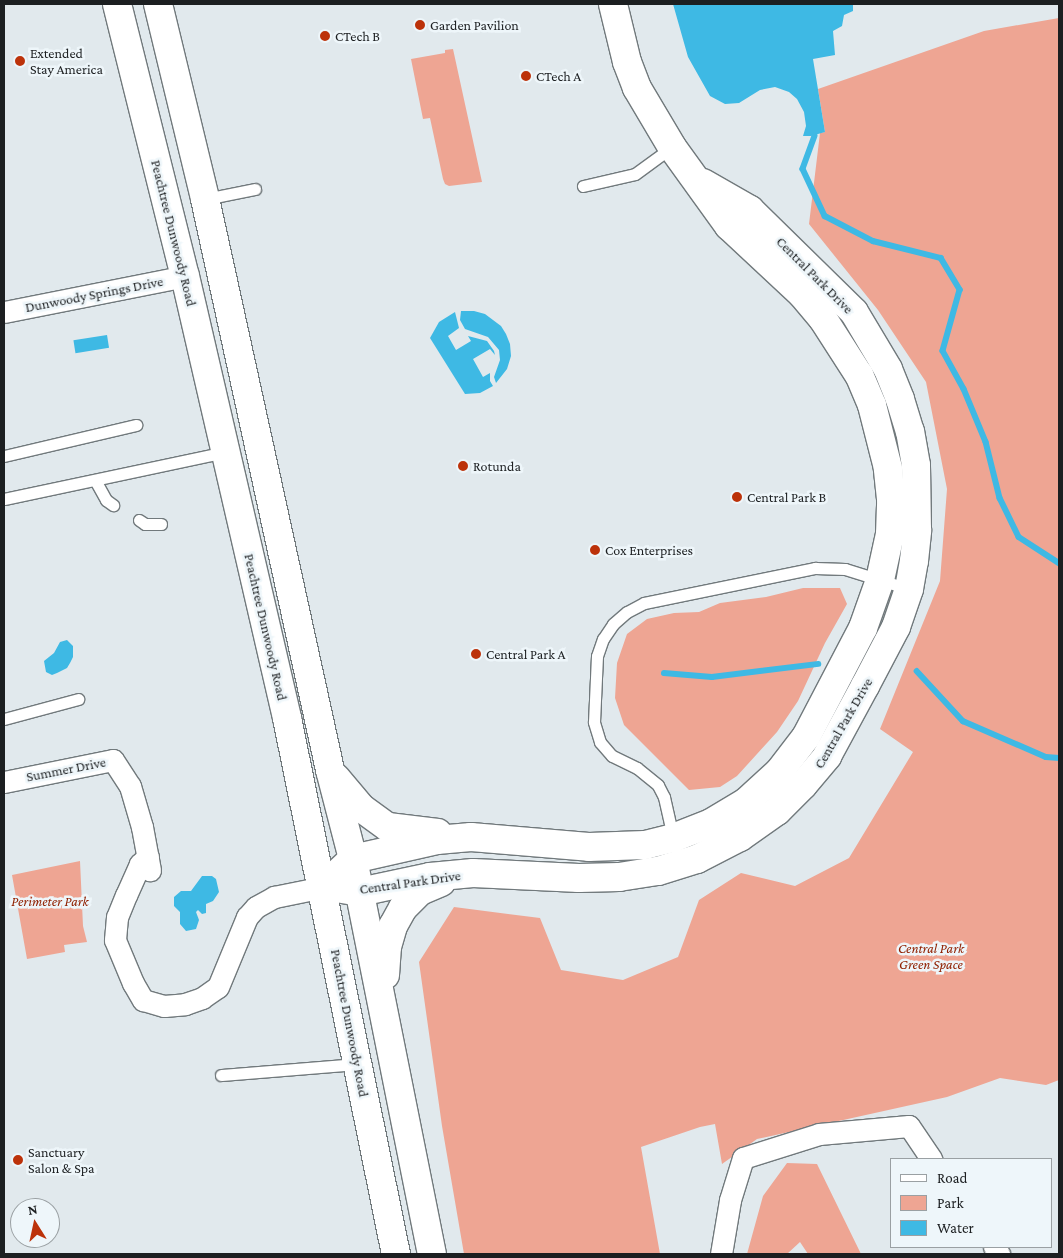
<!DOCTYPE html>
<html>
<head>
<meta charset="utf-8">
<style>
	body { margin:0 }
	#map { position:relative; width:1063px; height:1258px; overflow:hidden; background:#e1e9ed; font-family:"Crimson Pro",serif }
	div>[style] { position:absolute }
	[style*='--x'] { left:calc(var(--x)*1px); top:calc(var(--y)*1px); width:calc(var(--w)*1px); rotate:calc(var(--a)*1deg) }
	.green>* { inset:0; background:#eea593 }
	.water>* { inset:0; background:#3eb9e4; transform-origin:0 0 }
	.stream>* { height:5.5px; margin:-2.75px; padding:0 2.75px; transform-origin:2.75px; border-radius:2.75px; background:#3eb9e4 }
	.roads { filter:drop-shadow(1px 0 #71797c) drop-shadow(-1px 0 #71797c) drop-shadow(0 1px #71797c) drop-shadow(0 -1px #71797c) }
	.lane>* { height:11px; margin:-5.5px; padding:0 5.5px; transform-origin:5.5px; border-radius:5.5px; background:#fff }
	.street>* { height:21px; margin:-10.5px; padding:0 10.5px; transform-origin:10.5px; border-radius:10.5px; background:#fff }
	.secondary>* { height:28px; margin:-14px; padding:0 14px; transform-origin:14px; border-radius:14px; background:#fff }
	.dots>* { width:14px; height:14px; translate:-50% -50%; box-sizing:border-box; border:2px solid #eef6fa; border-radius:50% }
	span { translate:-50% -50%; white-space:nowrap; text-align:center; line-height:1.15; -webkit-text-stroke:5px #eef6fa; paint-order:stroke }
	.poi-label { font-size:14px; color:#1c1f21 }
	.left { translate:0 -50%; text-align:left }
	.street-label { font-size:14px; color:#1c1f21 }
	.park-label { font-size:14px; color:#902000; font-style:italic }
	.frame { position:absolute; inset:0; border:5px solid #1c1f21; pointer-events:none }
	.legend { position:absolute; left:890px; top:1158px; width:162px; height:90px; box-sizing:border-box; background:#eef6fa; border:1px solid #9aa0a3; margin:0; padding:6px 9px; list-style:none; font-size:15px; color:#1c1f21 }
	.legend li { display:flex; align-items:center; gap:10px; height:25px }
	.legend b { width:25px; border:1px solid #9aa0a3 }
	.north { position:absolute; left:10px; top:1198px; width:50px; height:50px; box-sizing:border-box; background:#eef6fa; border:1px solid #9aa0a3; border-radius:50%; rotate:350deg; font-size:14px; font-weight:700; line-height:20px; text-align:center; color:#1c1f21 }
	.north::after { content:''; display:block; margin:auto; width:18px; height:22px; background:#bc320a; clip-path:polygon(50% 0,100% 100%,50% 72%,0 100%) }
</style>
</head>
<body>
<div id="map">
	<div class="green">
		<i style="clip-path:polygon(1059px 18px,1059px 1080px,1046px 1085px,1000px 1078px,947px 1097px,757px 1139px,722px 1164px,715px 1124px,700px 1127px,641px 1147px,660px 1254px,464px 1254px,442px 1126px,419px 962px,454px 907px,540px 918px,561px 970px,623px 980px,678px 957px,699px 900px,741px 873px,795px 886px,849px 858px,913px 752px,880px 729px,940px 581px,947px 489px,926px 382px,878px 310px,809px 224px,820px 133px,825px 132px,818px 89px,984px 31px)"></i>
		<i style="clip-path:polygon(453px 49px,482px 182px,449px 186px,445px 184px,443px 179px,430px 118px,423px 119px,411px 59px,445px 53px,445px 50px)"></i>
		<i style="clip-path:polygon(803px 588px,840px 588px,847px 604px,825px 643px,798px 701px,777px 732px,737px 776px,720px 787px,689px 790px,624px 725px,615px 698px,617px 663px,627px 634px,647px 619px,674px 613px,699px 612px,720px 603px,766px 597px)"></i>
		<i style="clip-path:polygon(80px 861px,83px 926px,87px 942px,64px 945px,65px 952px,27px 959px,12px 875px)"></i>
		<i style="clip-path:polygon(787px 1163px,817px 1164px,861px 1254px,808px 1254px,800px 1242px,787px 1254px,747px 1254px,763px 1196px)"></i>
	</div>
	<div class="water">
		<i style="clip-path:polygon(673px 4px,853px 4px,853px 11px,844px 15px,842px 26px,833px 31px,835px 55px,813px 59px,825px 132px,811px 136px,803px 136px,806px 126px,804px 112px,797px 99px,789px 92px,775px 87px,760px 90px,739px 103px,725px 104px,710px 96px,688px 57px)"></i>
		<i style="clip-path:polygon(461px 311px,474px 311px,485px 314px,501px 326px,506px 334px,510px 344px,511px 356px,507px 369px,496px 383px,494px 377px,500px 360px,499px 350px,488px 337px,465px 329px,460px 320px)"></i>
		<i style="clip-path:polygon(455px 312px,459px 328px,448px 336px,456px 350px,471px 341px,468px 336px,487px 341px,494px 351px,495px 355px,490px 349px,473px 359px,483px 377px,490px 373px,490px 381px,493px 386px,480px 393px,465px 394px,430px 338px,439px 322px)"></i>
		<i style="left:107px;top:335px;width:13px;height:34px;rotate:81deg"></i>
		<i style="clip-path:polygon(67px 640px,73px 646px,73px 657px,70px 663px,67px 668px,57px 673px,52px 675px,46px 672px,44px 661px,54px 653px,60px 642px)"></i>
		<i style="clip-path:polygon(202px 876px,212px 876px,216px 879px,219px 892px,213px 901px,206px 904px,206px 913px,202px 914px,198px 910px,196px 912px,199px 920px,196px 929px,186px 931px,180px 924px,180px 912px,174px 906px,174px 897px,181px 891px,191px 891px)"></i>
	</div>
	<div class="stream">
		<i style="--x:815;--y:136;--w:35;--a:110"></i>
		<i style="--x:803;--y:169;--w:52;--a:64.9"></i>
		<i style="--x:825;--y:216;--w:54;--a:27.5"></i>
		<i style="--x:873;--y:241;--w:70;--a:14"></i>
		<i style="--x:941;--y:258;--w:37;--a:59"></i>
		<i style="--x:960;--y:290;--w:63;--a:105.6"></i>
		<i style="--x:943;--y:351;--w:43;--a:61.1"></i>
		<i style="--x:964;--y:389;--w:57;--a:67.5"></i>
		<i style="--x:986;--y:442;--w:58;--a:76"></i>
		<i style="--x:1000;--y:498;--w:43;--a:64"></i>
		<i style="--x:1019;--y:537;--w:48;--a:33"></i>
		<i style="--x:917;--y:671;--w:68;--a:47.4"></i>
		<i style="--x:963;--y:721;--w:90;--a:23.4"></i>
		<i style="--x:1046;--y:757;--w:13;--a:4"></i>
		<i style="--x:664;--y:673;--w:48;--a:4.8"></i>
		<i style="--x:712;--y:677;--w:107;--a:-7"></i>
	</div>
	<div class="roads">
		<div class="lane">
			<i style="--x:583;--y:186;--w:53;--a:-13"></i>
			<i style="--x:635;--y:174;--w:46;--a:-36.1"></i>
			<i style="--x:205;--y:199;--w:51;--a:-11.3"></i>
			<i style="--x:4;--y:456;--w:136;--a:-13.2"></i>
			<i style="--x:95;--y:480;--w:23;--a:61"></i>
			<i style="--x:106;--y:500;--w:9;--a:36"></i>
			<i style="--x:4;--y:499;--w:227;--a:-12"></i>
			<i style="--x:139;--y:520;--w:7;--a:34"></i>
			<i style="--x:145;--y:524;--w:16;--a:0"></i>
			<i style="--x:4;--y:719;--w:77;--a:-15.1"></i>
			<i style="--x:673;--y:837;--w:41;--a:-102.7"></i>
			<i style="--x:664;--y:797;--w:13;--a:-117"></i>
			<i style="--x:658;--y:785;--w:27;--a:-141"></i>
			<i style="--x:637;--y:768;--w:28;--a:-154"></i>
			<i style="--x:612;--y:756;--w:18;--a:-131"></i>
			<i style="--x:600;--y:742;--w:21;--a:-107"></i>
			<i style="--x:594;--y:722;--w:66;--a:-87.4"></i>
			<i style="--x:597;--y:656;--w:18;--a:-71"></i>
			<i style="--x:603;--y:639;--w:18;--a:-56"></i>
			<i style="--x:613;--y:624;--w:18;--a:-41"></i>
			<i style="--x:627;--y:612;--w:19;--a:-28"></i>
			<i style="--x:644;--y:603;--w:175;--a:-11.6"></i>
			<i style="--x:815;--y:568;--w:30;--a:2"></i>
			<i style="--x:845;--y:569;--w:67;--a:17.4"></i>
			<i style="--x:221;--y:1075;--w:137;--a:-4.6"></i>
		</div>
		<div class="street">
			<i style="--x:4;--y:312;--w:185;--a:-11.2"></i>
			<i style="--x:4;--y:782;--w:111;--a:-11.4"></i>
			<i style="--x:113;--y:760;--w:31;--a:57"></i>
			<i style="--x:130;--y:786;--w:43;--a:73.7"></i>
			<i style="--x:142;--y:827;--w:44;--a:79.5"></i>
			<i style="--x:148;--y:857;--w:11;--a:139"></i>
			<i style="--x:140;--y:864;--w:34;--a:114"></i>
			<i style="--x:126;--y:895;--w:24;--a:112"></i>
			<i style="--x:117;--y:917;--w:23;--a:95"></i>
			<i style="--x:115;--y:940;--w:47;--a:67.3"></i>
			<i style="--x:133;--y:983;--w:20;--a:60"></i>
			<i style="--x:143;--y:1000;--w:22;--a:16"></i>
			<i style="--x:164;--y:1006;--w:21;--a:-5"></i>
			<i style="--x:185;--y:1004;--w:18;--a:-19"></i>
			<i style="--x:202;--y:998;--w:19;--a:-35"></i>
			<i style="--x:218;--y:987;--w:76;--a:-67.5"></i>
			<i style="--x:247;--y:917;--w:13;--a:-48"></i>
			<i style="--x:256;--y:907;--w:21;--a:-29"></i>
			<i style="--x:274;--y:897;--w:50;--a:-11.5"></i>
			<i style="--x:994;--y:1247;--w:9;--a:54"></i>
			<i style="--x:721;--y:1254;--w:55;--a:-80.5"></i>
			<i style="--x:730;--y:1200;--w:44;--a:-72.8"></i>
			<i style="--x:743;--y:1158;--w:80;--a:-17.5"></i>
			<i style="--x:819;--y:1134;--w:90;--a:-5.1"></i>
			<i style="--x:909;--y:1126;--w:40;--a:56"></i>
		</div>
		<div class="secondary">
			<i style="--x:117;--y:4;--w:280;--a:76"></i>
			<i style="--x:185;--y:276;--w:454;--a:77"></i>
			<i style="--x:287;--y:718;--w:547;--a:78.51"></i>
			<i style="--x:158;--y:4;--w:201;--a:76.4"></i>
			<i style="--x:205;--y:199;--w:585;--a:77.65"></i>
			<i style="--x:330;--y:770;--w:92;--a:75.5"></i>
			<i style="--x:353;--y:859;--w:403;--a:78.7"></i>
			<i style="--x:336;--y:778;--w:38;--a:50"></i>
			<i style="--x:360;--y:807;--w:34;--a:36"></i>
			<i style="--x:388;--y:827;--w:50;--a:6.8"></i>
			<i style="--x:323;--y:887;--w:41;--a:-43"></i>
			<i style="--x:353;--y:859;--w:86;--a:-12.7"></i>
			<i style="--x:437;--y:840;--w:34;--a:-5"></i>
			<i style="--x:471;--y:837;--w:118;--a:4.8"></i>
			<i style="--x:589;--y:847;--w:56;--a:-2"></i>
			<i style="--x:645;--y:845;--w:29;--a:-14"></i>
			<i style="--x:673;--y:838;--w:41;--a:-21.5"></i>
			<i style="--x:711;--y:823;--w:41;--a:-31"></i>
			<i style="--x:746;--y:802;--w:45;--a:-42.3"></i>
			<i style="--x:779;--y:772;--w:44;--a:-52.4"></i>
			<i style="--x:806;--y:737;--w:123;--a:-62.4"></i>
			<i style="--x:863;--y:628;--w:51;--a:-70.5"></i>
			<i style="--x:880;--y:580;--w:47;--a:-77.7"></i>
			<i style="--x:890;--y:534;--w:35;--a:-88"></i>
			<i style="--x:891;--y:499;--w:31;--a:-96"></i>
			<i style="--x:888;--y:468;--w:65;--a:-104.3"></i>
			<i style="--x:872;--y:405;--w:33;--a:-113"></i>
			<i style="--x:859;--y:375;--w:67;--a:-122.7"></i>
			<i style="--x:823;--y:319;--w:33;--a:-130"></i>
			<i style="--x:802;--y:294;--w:100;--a:-137"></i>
			<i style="--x:729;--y:226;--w:97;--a:-125.8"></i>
			<i style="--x:672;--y:147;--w:69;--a:-120.7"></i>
			<i style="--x:637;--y:88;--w:28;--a:-111"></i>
			<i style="--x:627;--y:62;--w:60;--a:-103.6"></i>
			<i style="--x:342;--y:889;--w:18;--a:9"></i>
			<i style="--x:360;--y:892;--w:72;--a:-12.1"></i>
			<i style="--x:430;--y:877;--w:43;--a:-5.3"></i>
			<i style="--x:473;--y:873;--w:106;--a:2.7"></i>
			<i style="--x:579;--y:878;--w:40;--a:-1.4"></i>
			<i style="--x:619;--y:877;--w:39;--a:-9"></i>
			<i style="--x:658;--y:871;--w:41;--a:-17.1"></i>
			<i style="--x:697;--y:859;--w:48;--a:-27.1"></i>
			<i style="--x:740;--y:837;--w:45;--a:-35.1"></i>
			<i style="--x:777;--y:811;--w:37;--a:-45"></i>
			<i style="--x:803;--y:785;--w:38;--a:-50"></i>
			<i style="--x:827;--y:756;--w:80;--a:-61.5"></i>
			<i style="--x:865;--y:686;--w:67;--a:-62.3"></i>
			<i style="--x:896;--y:627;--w:40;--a:-71.1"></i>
			<i style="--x:909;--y:589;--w:28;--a:-80"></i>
			<i style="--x:914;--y:561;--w:31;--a:-84"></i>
			<i style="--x:917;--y:530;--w:65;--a:-90.9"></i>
			<i style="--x:916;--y:465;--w:34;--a:-100"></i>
			<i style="--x:910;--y:432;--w:34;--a:-107"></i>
			<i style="--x:900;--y:399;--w:32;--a:-112"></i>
			<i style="--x:888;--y:369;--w:66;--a:-120.8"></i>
			<i style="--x:854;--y:312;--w:146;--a:-135.6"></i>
			<i style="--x:750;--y:210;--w:54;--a:-150.1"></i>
			<i style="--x:385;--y:975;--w:28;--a:-86"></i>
			<i style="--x:387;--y:947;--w:22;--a:-74"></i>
			<i style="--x:393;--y:926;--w:21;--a:-61"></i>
			<i style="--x:403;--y:908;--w:24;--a:-45"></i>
			<i style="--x:420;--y:891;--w:23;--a:-23"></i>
		</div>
	</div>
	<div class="dots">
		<i style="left:420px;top:25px;background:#bc320a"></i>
		<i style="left:325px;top:36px;background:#bc320a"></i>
		<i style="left:20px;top:61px;background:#bc320a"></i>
		<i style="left:526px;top:76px;background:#bc320a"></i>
		<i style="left:463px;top:466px;background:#bc320a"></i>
		<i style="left:737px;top:497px;background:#bc320a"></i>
		<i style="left:595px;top:550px;background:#bc320a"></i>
		<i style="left:476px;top:654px;background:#bc320a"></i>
		<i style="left:18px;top:1160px;background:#bc320a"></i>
	</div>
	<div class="poi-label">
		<span class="left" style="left:430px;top:25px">Garden Pavilion</span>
		<span class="left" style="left:335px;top:36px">CTech B</span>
		<span class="left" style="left:30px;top:61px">Extended<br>Stay America</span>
		<span class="left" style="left:536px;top:76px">CTech A</span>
		<span class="left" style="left:473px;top:466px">Rotunda</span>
		<span class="left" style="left:747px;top:497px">Central Park B</span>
		<span class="left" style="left:605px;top:550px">Cox Enterprises</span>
		<span class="left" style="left:486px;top:654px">Central Park A</span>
		<span class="left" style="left:28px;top:1160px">Sanctuary<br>Salon &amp; Spa</span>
	</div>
	<div class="street-label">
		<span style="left:174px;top:233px;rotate:76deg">Peachtree Dunwoody Road</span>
		<span style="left:815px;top:275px;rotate:45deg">Central Park Drive</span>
		<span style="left:94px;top:294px;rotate:-11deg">Dunwoody Springs Drive</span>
		<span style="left:266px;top:627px;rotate:77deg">Peachtree Dunwoody Road</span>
		<span style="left:843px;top:723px;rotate:-60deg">Central Park Drive</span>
		<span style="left:66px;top:769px;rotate:-11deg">Summer Drive</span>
		<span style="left:410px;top:882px;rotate:-8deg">Central Park Drive</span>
		<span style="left:350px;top:1023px;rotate:79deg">Peachtree Dunwoody Road</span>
	</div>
	<div class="park-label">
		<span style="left:50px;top:901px">Perimeter Park</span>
		<span style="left:931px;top:956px">Central Park<br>Green Space</span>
	</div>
	<div class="frame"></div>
	<ul class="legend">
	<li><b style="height:6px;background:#fff"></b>Road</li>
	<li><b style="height:14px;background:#eea593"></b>Park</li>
	<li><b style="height:14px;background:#3eb9e4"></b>Water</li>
	</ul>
	<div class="north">N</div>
</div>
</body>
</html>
